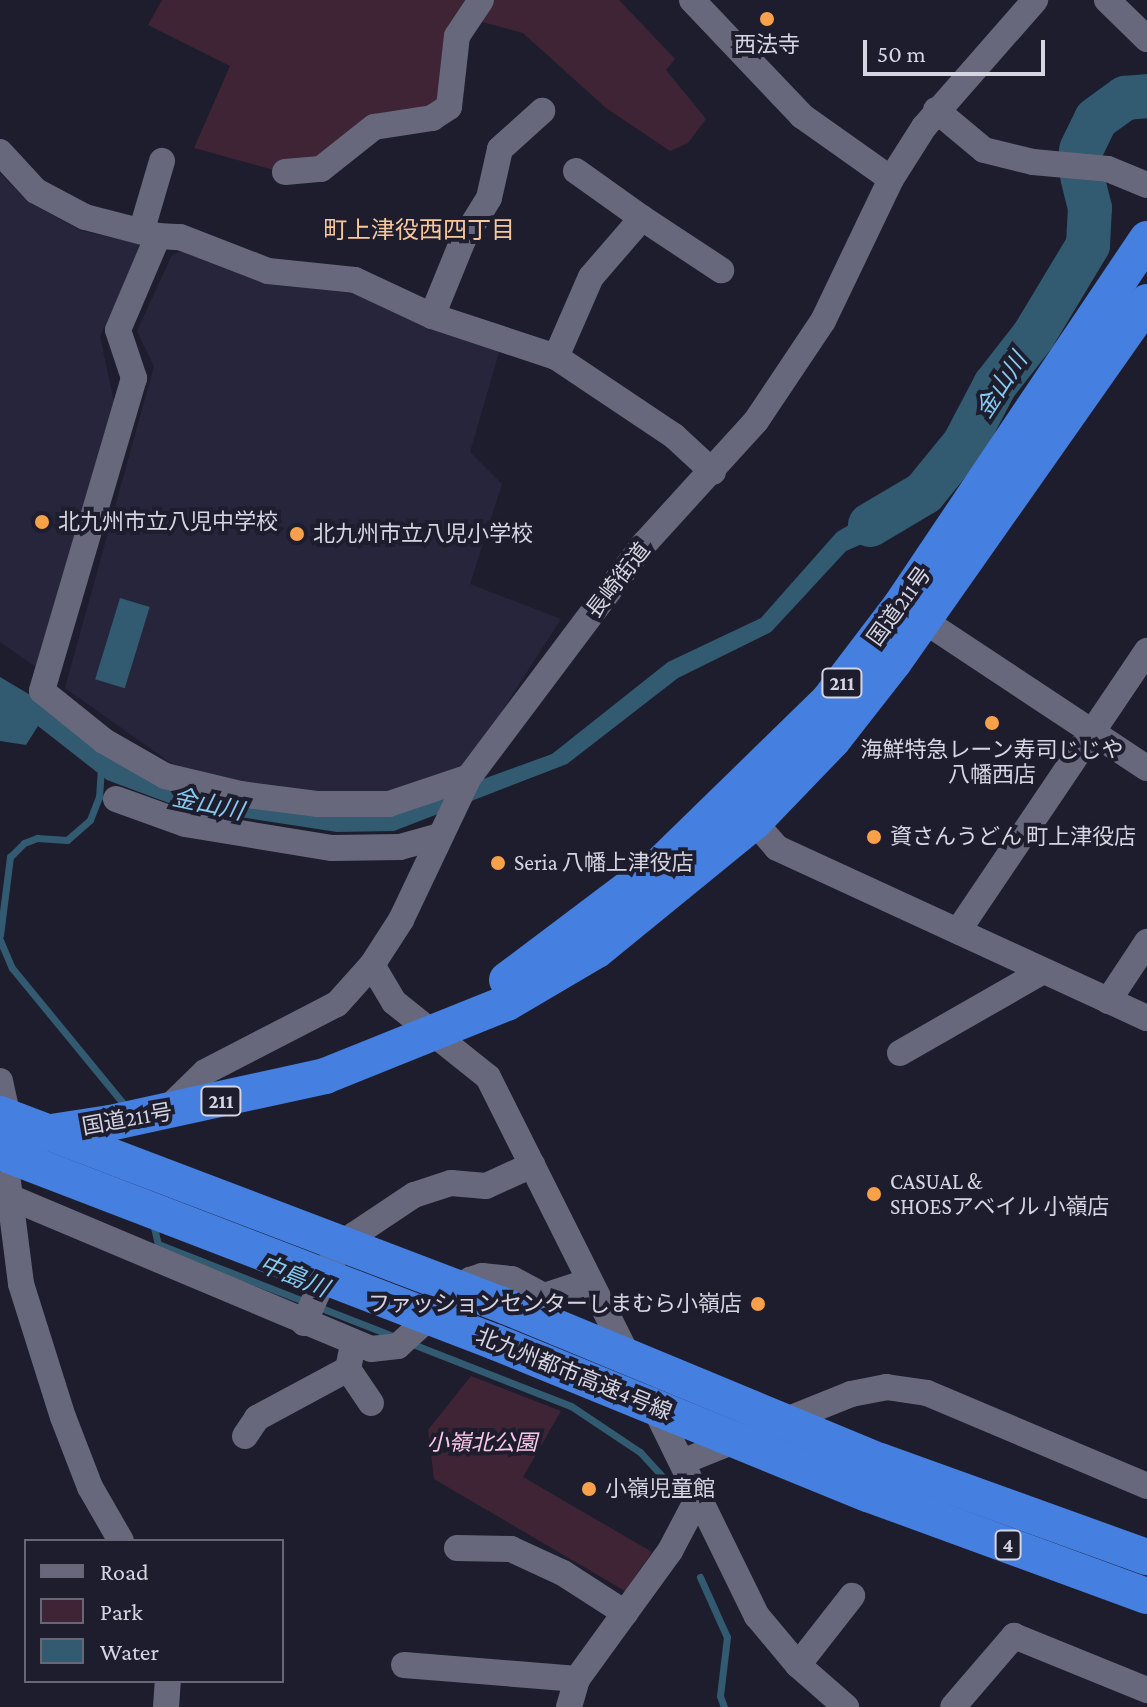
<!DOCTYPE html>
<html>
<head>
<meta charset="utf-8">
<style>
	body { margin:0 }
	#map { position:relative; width:1147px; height:1707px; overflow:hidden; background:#1e1d2e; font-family:"Crimson Pro","Noto Sans JP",serif }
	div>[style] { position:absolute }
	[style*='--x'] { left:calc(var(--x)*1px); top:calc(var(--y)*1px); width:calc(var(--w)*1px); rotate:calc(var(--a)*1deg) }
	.built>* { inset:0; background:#27253c }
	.green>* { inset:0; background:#3f2435 }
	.water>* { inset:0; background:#325a70; transform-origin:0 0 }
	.stream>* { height:7px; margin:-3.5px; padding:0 3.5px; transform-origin:3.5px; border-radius:3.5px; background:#325a70 }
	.river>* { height:44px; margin:-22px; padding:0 22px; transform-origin:22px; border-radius:22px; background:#325a70 }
	.minor>* { height:26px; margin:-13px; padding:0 13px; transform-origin:13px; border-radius:13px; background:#68687d }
	.highway>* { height:36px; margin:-18px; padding:0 18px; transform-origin:18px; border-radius:18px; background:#457fe0 }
	.dots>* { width:22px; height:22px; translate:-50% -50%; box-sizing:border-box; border:4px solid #1e1d2e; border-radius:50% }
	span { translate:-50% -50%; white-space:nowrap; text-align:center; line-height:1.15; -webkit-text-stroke:8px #1e1d2e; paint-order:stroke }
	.shield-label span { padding:2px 6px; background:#1e1d2e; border:2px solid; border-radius:6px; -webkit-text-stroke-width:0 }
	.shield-label { font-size:20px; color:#d6d6e2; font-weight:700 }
	.poi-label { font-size:22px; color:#d6d6e2 }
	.left { translate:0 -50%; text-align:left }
	.right { translate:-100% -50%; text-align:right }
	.street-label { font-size:22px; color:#d6d6e2 }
	.park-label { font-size:22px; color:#fbc8e7; font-style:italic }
	.neighbourhood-label { font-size:24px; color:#f7c69b }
	.water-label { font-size:24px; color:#85caef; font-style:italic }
	.legend { position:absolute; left:24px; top:1539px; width:260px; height:144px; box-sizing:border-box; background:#1e1d2e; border:2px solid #686776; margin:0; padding:10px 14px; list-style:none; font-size:24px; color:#d6d6e2 }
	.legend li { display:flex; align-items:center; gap:16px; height:40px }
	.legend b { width:40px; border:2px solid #686776 }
	.scale { position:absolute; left:863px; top:40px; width:182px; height:36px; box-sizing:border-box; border:4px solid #d6d6e2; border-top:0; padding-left:10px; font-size:24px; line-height:28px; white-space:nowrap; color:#d6d6e2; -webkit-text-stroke:6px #1e1d2e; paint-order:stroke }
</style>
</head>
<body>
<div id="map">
	<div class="built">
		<i style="clip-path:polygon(0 173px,28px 202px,82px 231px,143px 245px,100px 336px,114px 402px,36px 667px,0 642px)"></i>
		<i style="clip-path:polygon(184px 250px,352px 286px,500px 349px,470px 452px,502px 484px,470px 584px,561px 619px,457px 781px,370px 797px,252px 788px,171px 763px,65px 688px,154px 366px,137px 331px,172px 255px)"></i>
	</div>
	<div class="green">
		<i style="clip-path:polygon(162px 0,619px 0,675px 59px,666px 70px,706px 119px,688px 143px,670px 151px,606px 108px,523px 33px,464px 17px,443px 102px,317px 161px,274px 170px,194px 148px,230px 66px,148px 25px)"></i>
		<i style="clip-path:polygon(471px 1376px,561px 1411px,523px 1477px,652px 1552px,625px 1591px,434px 1479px,428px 1430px)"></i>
	</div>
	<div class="water">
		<i style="clip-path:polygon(925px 481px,910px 523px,846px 551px,771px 632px,678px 678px,567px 764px,394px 831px,337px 832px,182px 808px,107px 780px,38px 726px,26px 745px,0 741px,0 677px,199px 795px,442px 794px,552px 754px,668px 662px,761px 618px,837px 532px)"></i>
		<i style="left:120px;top:598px;width:31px;height:85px;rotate:17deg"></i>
	</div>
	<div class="stream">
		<i style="--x:0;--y:935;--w:79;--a:-82.7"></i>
		<i style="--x:10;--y:857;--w:20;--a:-45"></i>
		<i style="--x:24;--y:843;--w:14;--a:-21"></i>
		<i style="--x:37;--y:838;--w:30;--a:4"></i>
		<i style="--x:67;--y:840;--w:30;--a:-41"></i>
		<i style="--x:90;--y:820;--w:25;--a:-69"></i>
		<i style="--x:99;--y:797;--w:28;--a:-86"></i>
		<i style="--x:0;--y:940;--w:30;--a:67"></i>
		<i style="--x:12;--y:968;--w:173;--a:50.6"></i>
		<i style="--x:153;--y:1223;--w:22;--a:77"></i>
		<i style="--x:158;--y:1244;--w:255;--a:21.4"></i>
		<i style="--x:410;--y:1343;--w:173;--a:21.4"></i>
		<i style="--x:571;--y:1406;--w:83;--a:33.7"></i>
		<i style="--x:640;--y:1452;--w:46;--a:47.6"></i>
		<i style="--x:700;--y:1577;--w:66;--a:65.8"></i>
		<i style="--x:727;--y:1637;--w:59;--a:96.8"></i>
		<i style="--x:720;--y:1696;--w:12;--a:70"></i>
	</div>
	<div class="river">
		<i style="--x:1081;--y:150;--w:34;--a:-64"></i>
		<i style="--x:1096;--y:119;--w:36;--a:-36"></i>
		<i style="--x:1125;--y:98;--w:22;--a:-5"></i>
		<i style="--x:870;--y:525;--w:63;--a:-30.7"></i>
		<i style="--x:924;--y:493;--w:63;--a:-50.8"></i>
		<i style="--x:964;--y:444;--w:67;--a:-62.3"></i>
		<i style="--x:995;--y:385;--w:63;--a:-52"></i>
		<i style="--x:1034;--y:335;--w:105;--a:-59"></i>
		<i style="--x:1088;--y:245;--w:37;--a:-87"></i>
		<i style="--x:1090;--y:208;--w:32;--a:-104"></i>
	</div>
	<div class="minor">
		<i style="--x:692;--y:0;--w:160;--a:46.5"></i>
		<i style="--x:802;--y:116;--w:109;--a:35.3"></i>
		<i style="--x:1107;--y:0;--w:56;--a:44.3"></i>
		<i style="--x:936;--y:110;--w:62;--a:39.8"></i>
		<i style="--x:984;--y:150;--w:50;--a:13.8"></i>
		<i style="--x:1033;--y:162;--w:75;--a:5.3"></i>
		<i style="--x:1108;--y:169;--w:42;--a:22.3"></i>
		<i style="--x:0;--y:152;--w:53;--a:47.3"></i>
		<i style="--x:36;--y:191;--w:55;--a:28"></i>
		<i style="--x:85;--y:217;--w:75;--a:14.6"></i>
		<i style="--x:158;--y:236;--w:22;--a:3"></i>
		<i style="--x:180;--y:237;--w:94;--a:21.1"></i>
		<i style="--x:268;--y:271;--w:87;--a:5.9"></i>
		<i style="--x:355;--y:280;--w:85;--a:25.1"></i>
		<i style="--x:432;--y:316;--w:131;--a:18.3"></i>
		<i style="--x:556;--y:357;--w:142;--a:33.8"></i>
		<i style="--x:674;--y:436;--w:53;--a:42.7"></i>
		<i style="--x:576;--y:171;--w:81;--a:35.5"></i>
		<i style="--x:285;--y:172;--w:36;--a:-5"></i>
		<i style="--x:321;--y:169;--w:68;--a:-38.4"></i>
		<i style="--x:374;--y:127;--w:59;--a:-8.8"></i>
		<i style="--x:432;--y:118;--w:20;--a:-33"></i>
		<i style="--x:449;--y:107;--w:71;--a:-83.6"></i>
		<i style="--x:457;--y:36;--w:43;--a:-56.3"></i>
		<i style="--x:142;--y:229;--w:71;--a:-73.6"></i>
		<i style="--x:158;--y:236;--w:102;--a:113.1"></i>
		<i style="--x:118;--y:330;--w:51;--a:71.6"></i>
		<i style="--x:134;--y:378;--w:326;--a:106.4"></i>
		<i style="--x:42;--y:691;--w:80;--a:38.9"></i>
		<i style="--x:104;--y:741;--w:70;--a:29.8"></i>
		<i style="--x:165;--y:776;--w:77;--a:13.5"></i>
		<i style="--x:240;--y:794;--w:79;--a:7.3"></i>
		<i style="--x:318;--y:804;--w:71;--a:0"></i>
		<i style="--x:389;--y:804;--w:84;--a:-18.6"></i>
		<i style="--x:432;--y:316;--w:82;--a:-67.8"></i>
		<i style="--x:463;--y:240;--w:49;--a:-58.2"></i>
		<i style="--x:489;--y:198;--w:50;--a:-77.3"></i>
		<i style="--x:500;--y:149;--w:57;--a:-42.1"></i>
		<i style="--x:556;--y:357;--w:87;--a:-66.4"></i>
		<i style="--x:591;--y:277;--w:78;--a:-49.2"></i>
		<i style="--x:642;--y:218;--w:95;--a:33.4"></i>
		<i style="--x:923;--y:620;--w:268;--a:33.5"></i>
		<i style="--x:116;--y:799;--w:73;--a:19.9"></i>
		<i style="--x:185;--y:824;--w:149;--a:9.3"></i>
		<i style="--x:332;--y:848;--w:68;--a:-0.8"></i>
		<i style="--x:400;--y:847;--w:41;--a:-15.4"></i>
		<i style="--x:744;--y:810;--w:50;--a:49"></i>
		<i style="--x:777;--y:848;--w:407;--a:24.7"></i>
		<i style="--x:958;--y:931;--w:338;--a:-56"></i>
		<i style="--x:372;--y:965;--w:43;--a:59.3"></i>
		<i style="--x:394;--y:1002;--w:120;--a:38.6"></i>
		<i style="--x:488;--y:1077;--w:319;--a:63.4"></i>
		<i style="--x:1108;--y:1001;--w:71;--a:-56.5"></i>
		<i style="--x:900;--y:1053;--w:165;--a:-29.8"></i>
		<i style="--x:0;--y:1081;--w:51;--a:77.6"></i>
		<i style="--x:164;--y:1112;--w:57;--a:-44.3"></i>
		<i style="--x:205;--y:1072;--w:148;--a:-27.3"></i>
		<i style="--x:337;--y:1004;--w:52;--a:-48.1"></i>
		<i style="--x:372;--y:965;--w:54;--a:-57.2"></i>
		<i style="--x:401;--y:920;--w:158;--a:-64.6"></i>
		<i style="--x:469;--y:777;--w:293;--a:-53.1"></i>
		<i style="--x:645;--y:543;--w:165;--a:-47.7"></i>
		<i style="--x:756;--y:421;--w:120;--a:-56.2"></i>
		<i style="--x:823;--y:321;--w:157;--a:-64.4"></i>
		<i style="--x:891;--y:179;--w:62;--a:-57.6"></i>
		<i style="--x:924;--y:127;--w:169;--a:-48.8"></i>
		<i style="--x:8;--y:1182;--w:103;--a:82.7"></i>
		<i style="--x:21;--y:1284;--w:139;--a:72.5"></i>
		<i style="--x:63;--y:1417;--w:75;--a:68.9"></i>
		<i style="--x:90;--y:1487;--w:62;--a:60.1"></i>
		<i style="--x:7;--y:1196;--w:395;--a:22.8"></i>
		<i style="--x:371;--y:1349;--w:27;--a:-6"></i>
		<i style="--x:398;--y:1346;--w:98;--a:-42.5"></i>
		<i style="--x:470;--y:1280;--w:13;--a:-18"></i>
		<i style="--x:482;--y:1276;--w:30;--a:6"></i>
		<i style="--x:512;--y:1279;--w:36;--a:28"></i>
		<i style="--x:544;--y:1296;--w:48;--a:-18.1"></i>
		<i style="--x:304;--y:1323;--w:69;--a:-66"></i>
		<i style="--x:332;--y:1260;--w:33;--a:-49"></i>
		<i style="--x:354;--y:1235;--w:72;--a:-33.7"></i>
		<i style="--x:414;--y:1195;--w:39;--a:-18"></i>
		<i style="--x:451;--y:1183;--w:35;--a:5"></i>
		<i style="--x:486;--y:1186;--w:51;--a:-24.5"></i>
		<i style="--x:351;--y:1354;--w:15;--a:101"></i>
		<i style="--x:348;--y:1369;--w:41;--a:55.9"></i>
		<i style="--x:651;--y:1400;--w:241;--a:63.9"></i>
		<i style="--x:757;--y:1616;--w:64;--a:50.1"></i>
		<i style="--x:798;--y:1665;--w:64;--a:41.2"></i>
		<i style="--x:245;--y:1436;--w:22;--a:-56"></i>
		<i style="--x:257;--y:1418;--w:103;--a:-28.3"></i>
		<i style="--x:682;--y:1462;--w:182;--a:-21.9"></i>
		<i style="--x:851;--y:1394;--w:36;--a:-11"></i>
		<i style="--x:886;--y:1387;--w:41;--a:8.3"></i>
		<i style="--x:927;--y:1393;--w:239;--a:22.9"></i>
		<i style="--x:457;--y:1548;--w:54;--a:1.1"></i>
		<i style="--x:511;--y:1549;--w:57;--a:24.8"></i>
		<i style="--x:563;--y:1573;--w:74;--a:32.8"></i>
		<i style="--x:404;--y:1665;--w:174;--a:4.6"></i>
		<i style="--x:798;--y:1665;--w:88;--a:-52"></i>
		<i style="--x:166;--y:1707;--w:26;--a:-86"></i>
		<i style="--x:569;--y:1707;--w:29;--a:-74"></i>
		<i style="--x:577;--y:1679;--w:158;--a:-54"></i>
		<i style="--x:670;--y:1551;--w:60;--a:-62.2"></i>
		<i style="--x:953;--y:1707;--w:94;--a:-49.3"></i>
		<i style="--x:1014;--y:1636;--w:144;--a:22.1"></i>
	</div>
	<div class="highway">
		<i style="--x:507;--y:980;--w:193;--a:-37"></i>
		<i style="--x:661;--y:864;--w:235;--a:-44.3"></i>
		<i style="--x:829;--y:700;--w:119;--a:-52.8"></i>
		<i style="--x:901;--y:605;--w:441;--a:-56.1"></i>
		<i style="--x:0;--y:1114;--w:540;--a:20.82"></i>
		<i style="--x:505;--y:1306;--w:406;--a:22.5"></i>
		<i style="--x:880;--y:1461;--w:284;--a:19.8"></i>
		<i style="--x:0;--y:1140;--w:111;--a:-8.8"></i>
		<i style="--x:110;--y:1123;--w:220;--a:-12.3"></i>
		<i style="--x:325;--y:1076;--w:196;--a:-21.9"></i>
		<i style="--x:507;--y:1003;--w:104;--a:-30.5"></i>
		<i style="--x:597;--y:950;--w:204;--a:-39.2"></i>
		<i style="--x:755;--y:821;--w:112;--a:-46.1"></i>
		<i style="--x:833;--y:740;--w:99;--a:-52"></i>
		<i style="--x:894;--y:662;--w:440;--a:-54.9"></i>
		<i style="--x:0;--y:1152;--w:530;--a:21"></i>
		<i style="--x:495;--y:1342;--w:403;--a:22.2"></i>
		<i style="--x:868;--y:1494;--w:297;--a:20.1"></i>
	</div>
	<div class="dots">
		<i style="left:767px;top:19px;background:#f8a14a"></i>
		<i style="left:42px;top:522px;background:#f8a14a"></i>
		<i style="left:297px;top:534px;background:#f8a14a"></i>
		<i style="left:992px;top:723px;background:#f8a14a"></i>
		<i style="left:874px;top:837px;background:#f8a14a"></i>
		<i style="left:498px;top:863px;background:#f8a14a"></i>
		<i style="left:874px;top:1194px;background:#f8a14a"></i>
		<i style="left:758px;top:1304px;background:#f8a14a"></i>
		<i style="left:589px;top:1489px;background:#f8a14a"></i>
	</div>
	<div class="shield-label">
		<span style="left:842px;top:683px">211</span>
		<span style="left:221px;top:1101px">211</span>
		<span style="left:1008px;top:1545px">4</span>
	</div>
	<div class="poi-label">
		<span style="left:767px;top:45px">西法寺</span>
		<span class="left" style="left:58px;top:522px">北九州市立八児中学校</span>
		<span class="left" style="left:313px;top:534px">北九州市立八児小学校</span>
		<span style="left:992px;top:762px">海鮮特急レーン寿司じじや<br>八幡西店</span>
		<span class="left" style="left:890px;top:837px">資さんうどん 町上津役店</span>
		<span class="left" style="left:514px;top:863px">Seria 八幡上津役店</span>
		<span class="left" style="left:890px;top:1194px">CASUAL &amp;<br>SHOESアベイル 小嶺店</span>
		<span class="right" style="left:742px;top:1304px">ファッションセンターしまむら小嶺店</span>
		<span class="left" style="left:605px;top:1489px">小嶺児童館</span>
	</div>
	<div class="street-label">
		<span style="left:618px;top:580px;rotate:-52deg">長崎街道</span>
		<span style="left:899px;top:606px;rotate:-54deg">国道211号</span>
		<span style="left:127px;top:1119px;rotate:-10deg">国道211号</span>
		<span style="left:574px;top:1374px;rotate:22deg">北九州都市高速4号線</span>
	</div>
	<div class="park-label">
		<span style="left:482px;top:1443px">小嶺北公園</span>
	</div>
	<div class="neighbourhood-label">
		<span style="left:419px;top:230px">町上津役西四丁目</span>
	</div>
	<div class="water-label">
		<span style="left:1001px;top:385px;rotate:-57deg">金山川</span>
		<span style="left:208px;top:804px;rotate:12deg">金山川</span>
		<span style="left:294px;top:1276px;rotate:22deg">中島川</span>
	</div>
	<ul class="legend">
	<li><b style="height:10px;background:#68687d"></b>Road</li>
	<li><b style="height:22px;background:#3f2435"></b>Park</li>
	<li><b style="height:22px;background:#325a70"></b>Water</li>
	</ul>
	<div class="scale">50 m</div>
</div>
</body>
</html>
